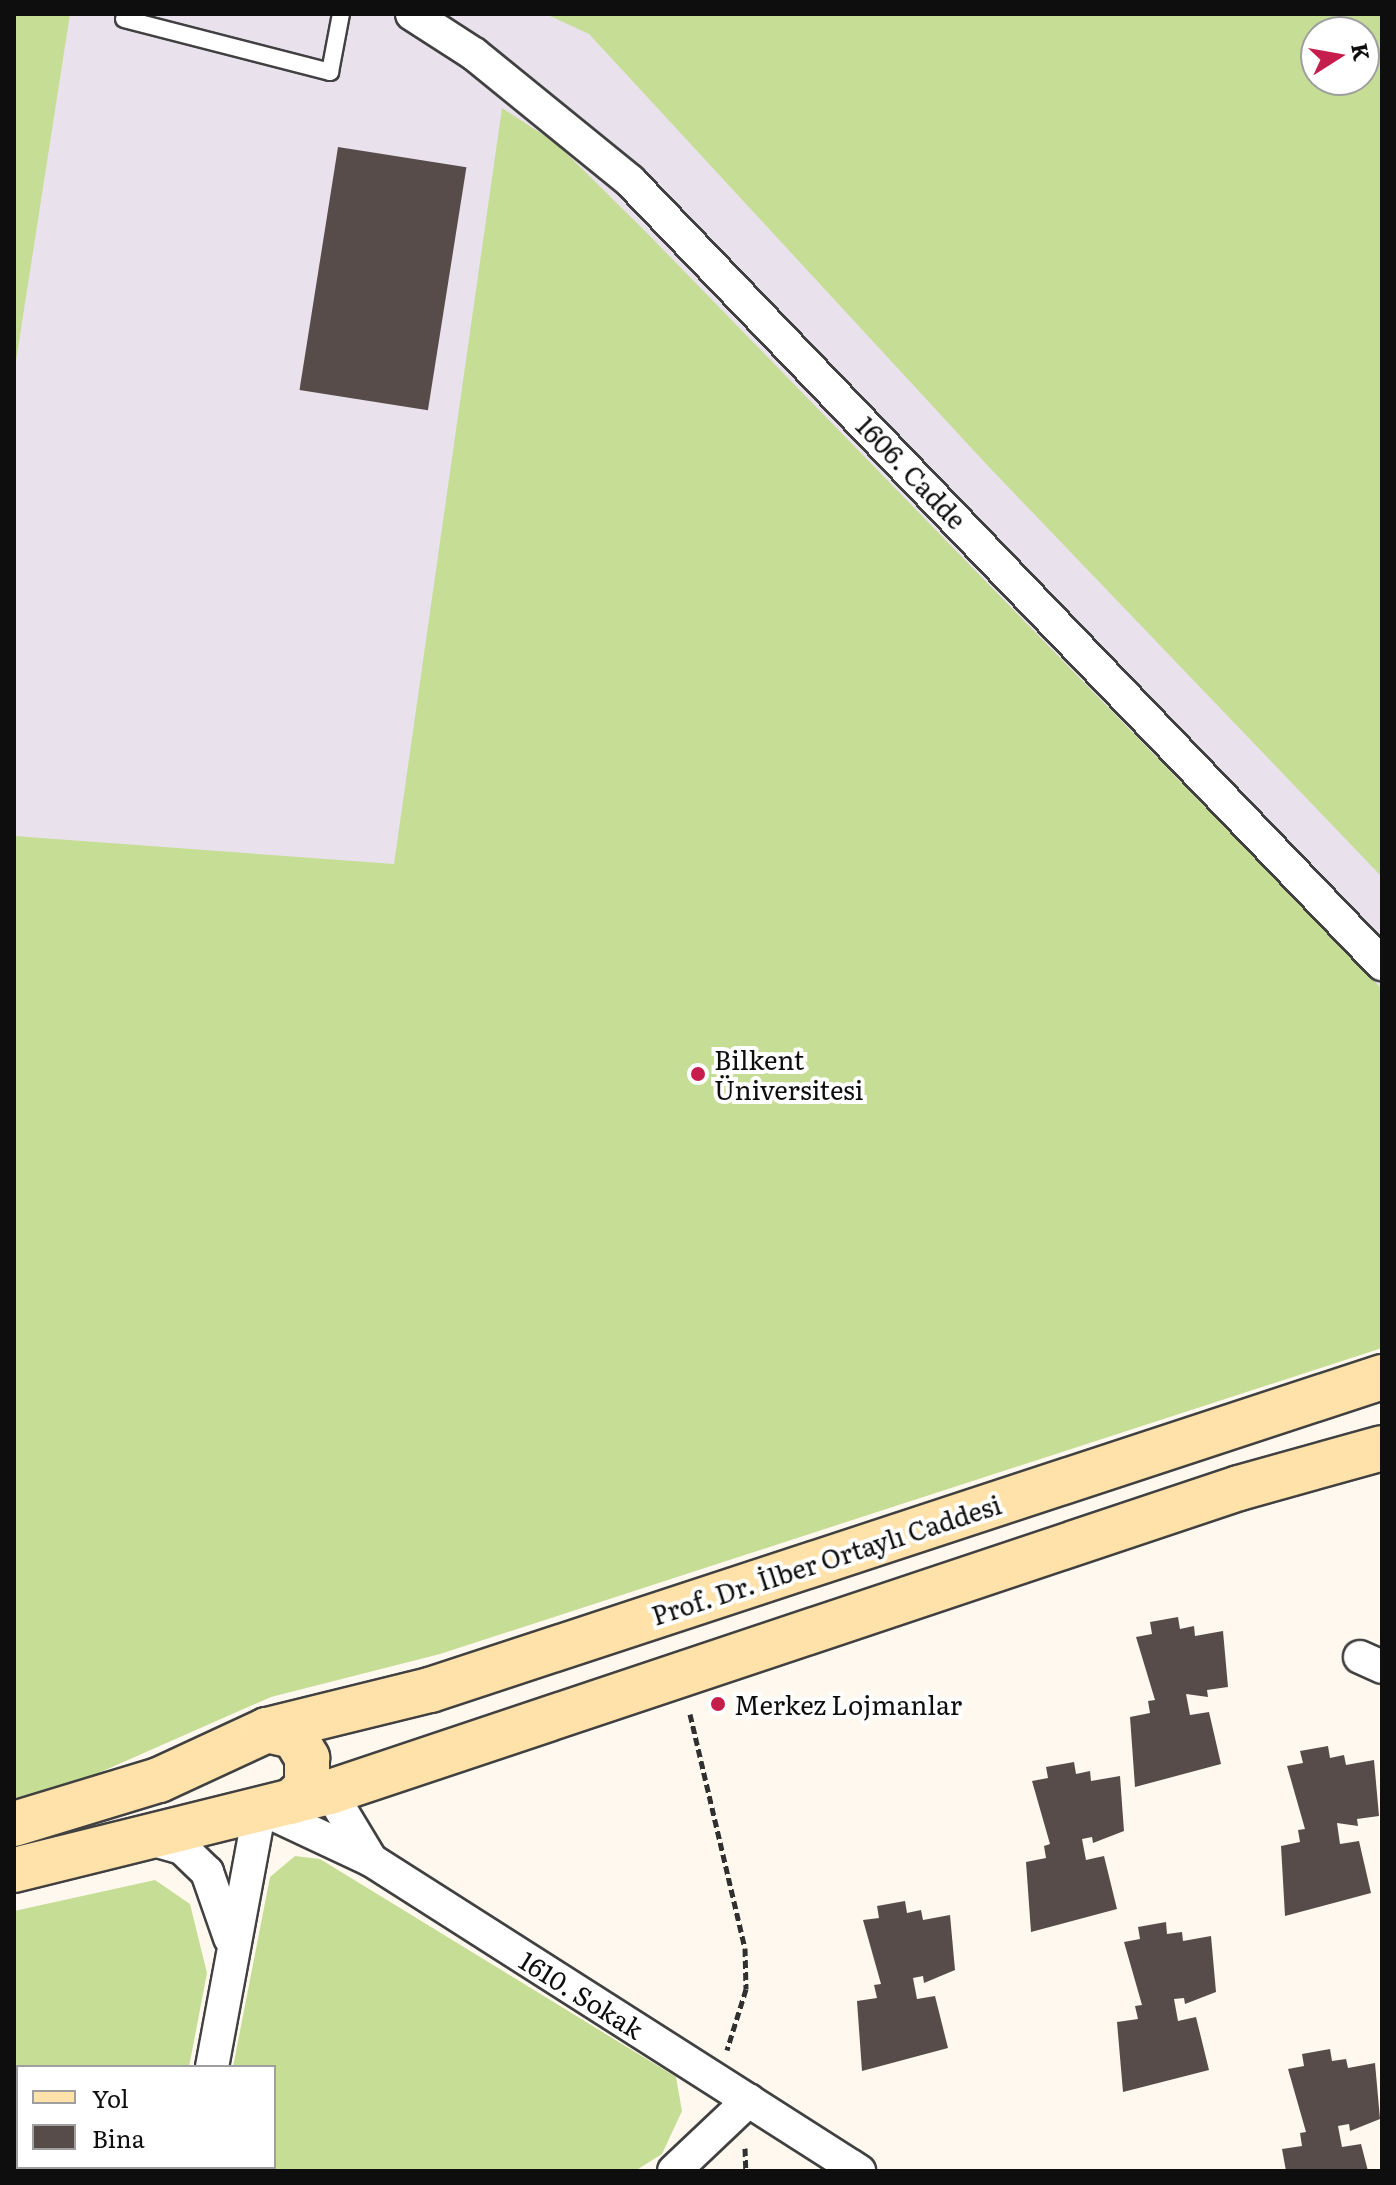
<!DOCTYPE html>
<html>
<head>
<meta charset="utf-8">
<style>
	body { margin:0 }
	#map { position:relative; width:1396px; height:2185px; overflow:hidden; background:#fff8ef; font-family:Literata,serif }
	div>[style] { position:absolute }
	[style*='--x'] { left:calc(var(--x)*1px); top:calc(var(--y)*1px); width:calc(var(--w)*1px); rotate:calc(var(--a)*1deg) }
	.industrial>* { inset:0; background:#e9e2ed }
	.forest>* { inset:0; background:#c6dd95 }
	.building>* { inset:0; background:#574c4a; transform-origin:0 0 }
	.path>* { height:5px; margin-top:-2.5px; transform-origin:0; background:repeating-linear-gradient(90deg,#303030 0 8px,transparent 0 12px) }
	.roads { filter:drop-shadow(2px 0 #414141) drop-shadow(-2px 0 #414141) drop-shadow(0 2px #414141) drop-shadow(0 -2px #414141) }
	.lane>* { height:16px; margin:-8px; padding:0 8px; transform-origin:8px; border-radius:8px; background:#fff }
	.street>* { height:32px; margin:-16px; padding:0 16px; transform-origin:16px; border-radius:16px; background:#fff }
	.secondary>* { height:44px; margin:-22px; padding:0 22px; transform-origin:22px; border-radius:22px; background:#ffe2aa }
	.dots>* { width:22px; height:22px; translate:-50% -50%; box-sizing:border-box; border:4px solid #fff; border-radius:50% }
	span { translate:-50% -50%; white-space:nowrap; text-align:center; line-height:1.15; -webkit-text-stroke:8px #fff; paint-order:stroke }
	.street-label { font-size:26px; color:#0e0e0e }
	.poi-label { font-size:26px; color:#0e0e0e }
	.left { translate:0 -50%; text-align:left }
	.frame { position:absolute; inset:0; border:16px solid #0e0e0e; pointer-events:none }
	.legend { position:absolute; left:16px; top:2065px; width:260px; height:104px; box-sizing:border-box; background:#fff; border:2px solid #9f9f9f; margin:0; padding:10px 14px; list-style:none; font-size:24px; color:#0e0e0e }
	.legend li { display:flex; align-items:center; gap:16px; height:40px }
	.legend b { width:40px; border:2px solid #9f9f9f }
	.north { position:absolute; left:1300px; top:16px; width:80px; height:80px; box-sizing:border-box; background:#fff; border:2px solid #9f9f9f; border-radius:50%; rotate:79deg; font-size:22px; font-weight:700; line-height:32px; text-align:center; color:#0e0e0e }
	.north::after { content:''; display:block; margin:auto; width:28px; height:36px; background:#c61e4c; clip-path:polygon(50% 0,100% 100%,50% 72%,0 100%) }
</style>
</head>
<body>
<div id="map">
	<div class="industrial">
		<i style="clip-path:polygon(evenodd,14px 14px,1382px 14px,1382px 1072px,14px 897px,14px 14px,1316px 32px,1364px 32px,1364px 80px,1316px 80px,1316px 32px)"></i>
	</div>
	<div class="forest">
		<i style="clip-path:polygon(14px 14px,70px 14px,14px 374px)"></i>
		<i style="clip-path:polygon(evenodd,546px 14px,1382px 14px,1382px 877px,988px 466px,589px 34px,546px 14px,1364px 32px,1364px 80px,1316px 80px,1316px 32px,1364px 32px)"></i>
		<i style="clip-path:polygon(502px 108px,556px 143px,646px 232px,1382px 989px,1382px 1348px,440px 1654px,271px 1697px,69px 1786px,14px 1798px,14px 836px,394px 864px)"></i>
		<i style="clip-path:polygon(295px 1856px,320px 1859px,676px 2077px,682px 2111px,662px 2154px,635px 2171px,211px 2171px,274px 2167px,274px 2067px,233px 2067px,270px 1877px)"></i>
		<i style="clip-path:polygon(155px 1880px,190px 1904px,207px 1973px,189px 2067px,18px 2067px,18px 2167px,164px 2171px,14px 2171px,14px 1911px)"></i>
	</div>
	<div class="building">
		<i style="left:338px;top:147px;width:130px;height:246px;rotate:9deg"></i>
		<i style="clip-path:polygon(1178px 1617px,1180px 1629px,1194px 1626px,1195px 1636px,1223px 1631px,1228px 1687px,1207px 1690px,1208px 1697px,1186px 1694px,1190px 1715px,1209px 1712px,1221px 1764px,1135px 1787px,1130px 1717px,1150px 1713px,1148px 1701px,1155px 1700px,1136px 1637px,1152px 1634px,1150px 1622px)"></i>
		<i style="clip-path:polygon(1328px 1746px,1330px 1758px,1344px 1755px,1346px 1765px,1374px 1760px,1379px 1816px,1357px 1819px,1358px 1826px,1337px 1823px,1340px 1844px,1359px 1841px,1371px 1893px,1285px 1916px,1281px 1846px,1300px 1842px,1298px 1830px,1305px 1829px,1287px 1766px,1303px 1763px,1300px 1751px)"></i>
		<i style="clip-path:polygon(1074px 1762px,1076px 1774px,1090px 1771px,1091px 1781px,1120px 1776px,1124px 1831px,1093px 1843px,1092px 1837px,1082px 1839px,1086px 1860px,1104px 1856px,1117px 1909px,1031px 1932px,1026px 1862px,1046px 1858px,1044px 1846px,1050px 1844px,1032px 1781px,1048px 1778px,1046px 1767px)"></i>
		<i style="clip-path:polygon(905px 1901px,907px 1913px,921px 1910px,923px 1920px,950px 1915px,955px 1970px,924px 1983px,923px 1976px,913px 1978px,917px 1999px,935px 1996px,948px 2048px,862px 2071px,857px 2001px,877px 1998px,874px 1985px,881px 1984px,863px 1920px,879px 1918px,877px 1906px)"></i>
		<i style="clip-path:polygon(1166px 1922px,1167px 1934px,1182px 1932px,1183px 1941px,1211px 1936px,1216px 1992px,1185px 2004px,1184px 1998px,1174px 1999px,1178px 2021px,1196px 2017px,1209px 2070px,1123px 2092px,1117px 2022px,1138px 2019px,1135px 2006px,1142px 2005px,1124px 1942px,1140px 1939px,1138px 1927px)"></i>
		<i style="clip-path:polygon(1330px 2049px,1332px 2061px,1346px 2059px,1348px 2068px,1375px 2063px,1380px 2119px,1350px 2131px,1349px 2124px,1338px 2126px,1342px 2147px,1361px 2144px,1368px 2171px,1286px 2171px,1282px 2149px,1302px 2146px,1300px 2133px,1306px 2132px,1288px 2069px,1304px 2066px,1302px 2054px)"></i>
	</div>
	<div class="path">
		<i style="--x:690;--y:1714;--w:240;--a:76.8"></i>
		<i style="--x:745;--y:1948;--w:41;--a:88.6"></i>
		<i style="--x:746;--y:1989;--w:64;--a:107.3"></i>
		<i style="--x:745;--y:2148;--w:23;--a:88"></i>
	</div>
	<div class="roads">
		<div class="lane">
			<i style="--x:124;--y:19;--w:213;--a:14.4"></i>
			<i style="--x:330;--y:72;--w:59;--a:-79.3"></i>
		</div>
		<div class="street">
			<i style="--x:412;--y:14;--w:74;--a:32.8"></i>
			<i style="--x:474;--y:54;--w:201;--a:39.1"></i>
			<i style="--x:630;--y:181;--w:1086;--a:46.16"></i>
			<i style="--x:1360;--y:1657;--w:24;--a:24"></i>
			<i style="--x:330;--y:1792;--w:79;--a:58.9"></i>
			<i style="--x:147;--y:1838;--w:36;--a:16"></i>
			<i style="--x:182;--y:1848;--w:35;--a:44"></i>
			<i style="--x:207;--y:1872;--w:70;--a:70.8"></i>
			<i style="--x:212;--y:2067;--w:263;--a:-79.5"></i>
			<i style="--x:260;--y:1808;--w:123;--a:25.1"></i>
			<i style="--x:371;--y:1860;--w:579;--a:32.51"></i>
			<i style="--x:192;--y:2171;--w:4;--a:-76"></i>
			<i style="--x:674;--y:2171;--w:103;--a:-43.4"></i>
		</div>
		<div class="secondary">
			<i style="--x:267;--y:1730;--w:28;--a:13"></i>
			<i style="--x:294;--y:1736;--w:26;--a:59"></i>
			<i style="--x:307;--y:1758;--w:29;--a:90"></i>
			<i style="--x:307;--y:1787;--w:22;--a:137"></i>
			<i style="--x:14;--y:1824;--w:152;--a:-16.9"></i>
			<i style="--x:159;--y:1780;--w:119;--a:-24.8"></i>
			<i style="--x:267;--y:1730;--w:168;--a:-13.8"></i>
			<i style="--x:430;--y:1690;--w:1002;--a:-18.2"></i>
			<i style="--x:14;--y:1870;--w:325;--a:-13.9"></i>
			<i style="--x:330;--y:1792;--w:958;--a:-18.49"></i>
			<i style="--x:1239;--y:1488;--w:148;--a:-15.6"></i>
		</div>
	</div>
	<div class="dots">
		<i style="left:698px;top:1074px;background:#c61e4c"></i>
		<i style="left:718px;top:1704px;background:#c61e4c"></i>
	</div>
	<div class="street-label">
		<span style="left:912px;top:472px;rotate:46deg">1606. Cadde</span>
		<span style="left:826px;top:1559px;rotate:-18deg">Prof. Dr. İlber Ortaylı Caddesi</span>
		<span style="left:582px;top:1994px;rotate:32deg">1610. Sokak</span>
	</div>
	<div class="poi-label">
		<span class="left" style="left:714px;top:1074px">Bilkent<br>Üniversitesi</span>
		<span class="left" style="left:734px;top:1704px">Merkez Lojmanlar</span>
	</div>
	<div class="frame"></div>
	<ul class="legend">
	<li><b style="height:10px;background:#ffe2aa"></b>Yol</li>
	<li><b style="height:22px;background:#574c4a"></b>Bina</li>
	</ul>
	<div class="north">K</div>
</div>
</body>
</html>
